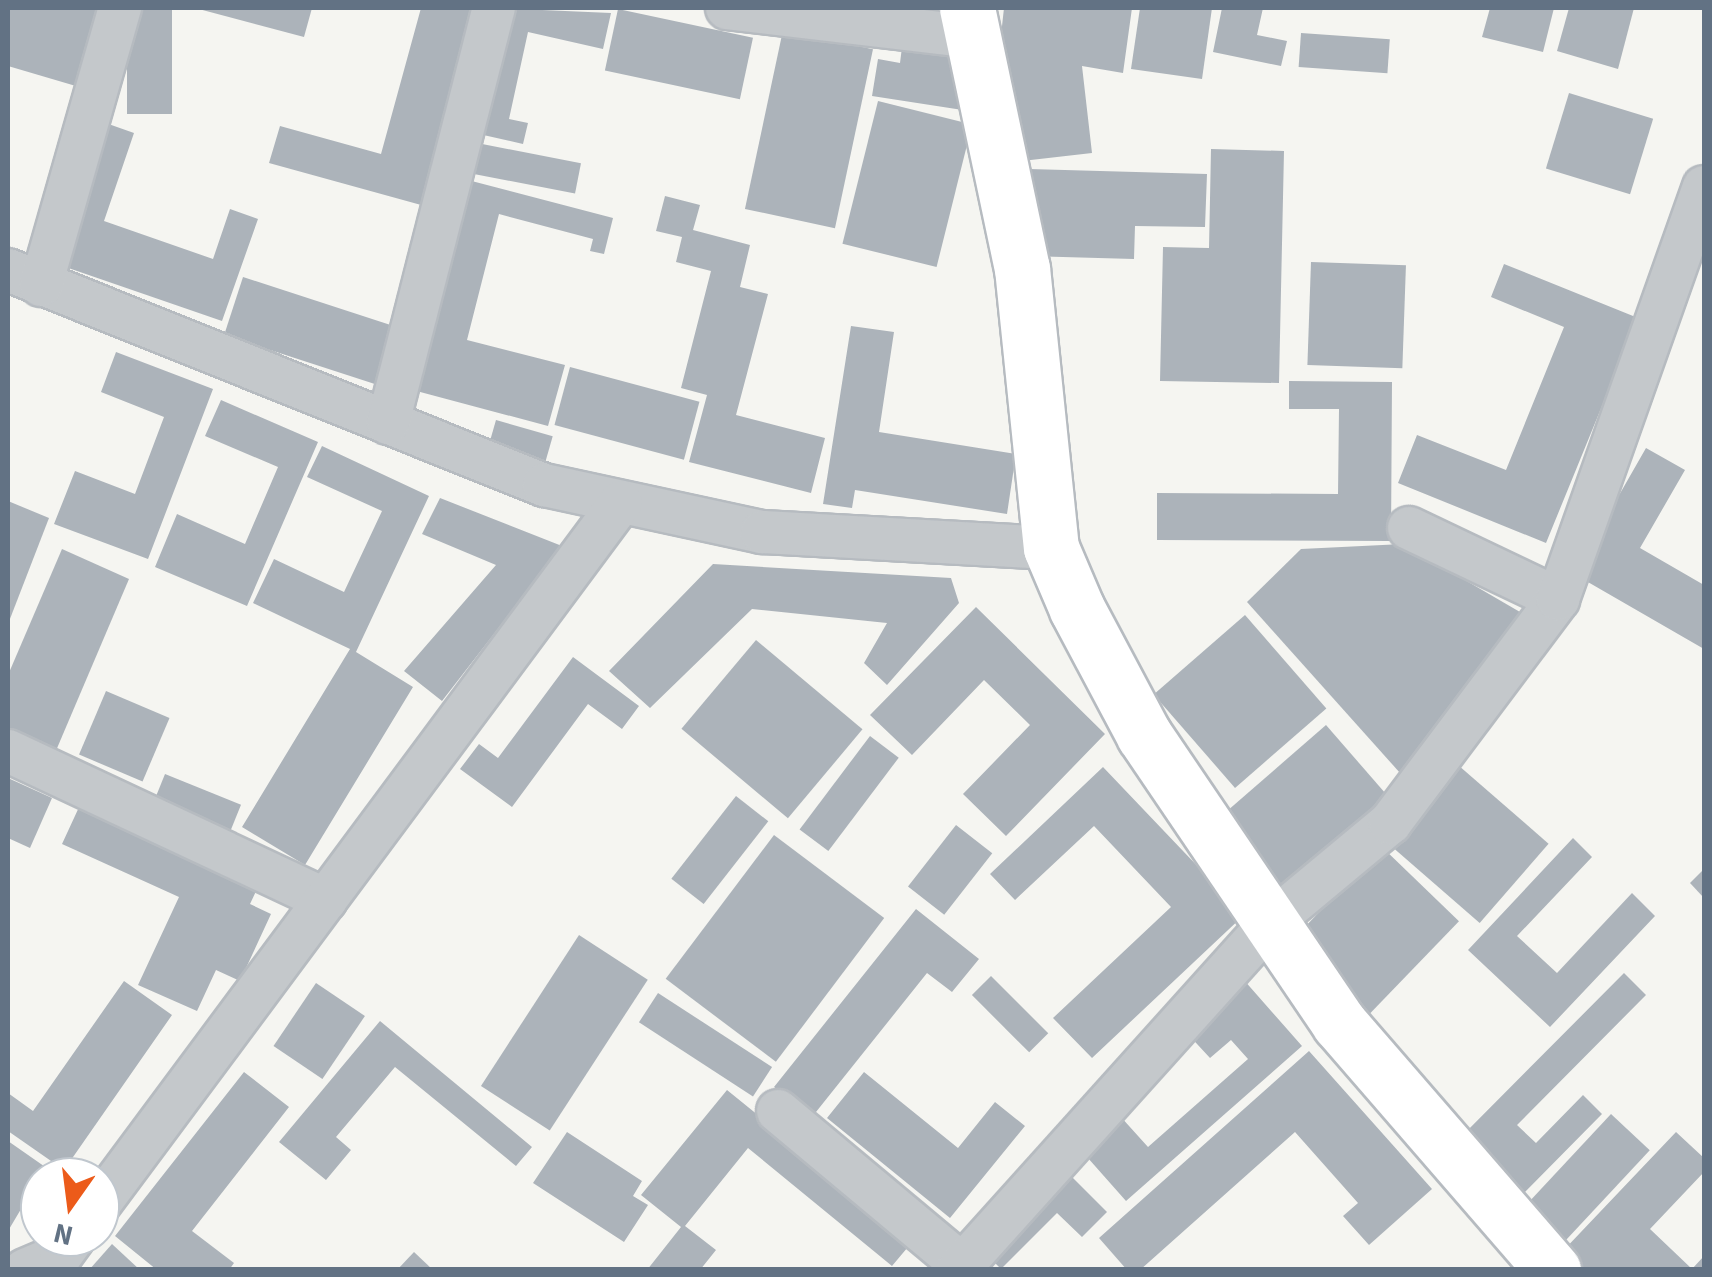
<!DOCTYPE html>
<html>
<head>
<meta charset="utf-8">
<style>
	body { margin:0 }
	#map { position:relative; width:1712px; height:1277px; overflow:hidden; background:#f5f5f1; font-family:"Source Sans 3",sans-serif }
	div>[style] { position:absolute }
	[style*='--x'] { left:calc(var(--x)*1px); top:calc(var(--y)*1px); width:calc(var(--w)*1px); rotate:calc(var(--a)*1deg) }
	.building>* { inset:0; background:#acb3ba; transform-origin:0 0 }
	.roads { filter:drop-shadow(2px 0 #b6bbc0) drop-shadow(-2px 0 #b6bbc0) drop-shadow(0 2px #b6bbc0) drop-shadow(0 -2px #b6bbc0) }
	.street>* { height:42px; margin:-21px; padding:0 21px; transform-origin:21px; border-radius:21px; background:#c4c8cb }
	.secondary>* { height:55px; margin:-27.5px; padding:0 27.5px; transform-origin:27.5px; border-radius:27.5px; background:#fff }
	span { translate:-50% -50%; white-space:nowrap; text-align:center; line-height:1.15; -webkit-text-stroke:10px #fff; paint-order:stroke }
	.frame { position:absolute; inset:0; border:10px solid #627284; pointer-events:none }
	.north { position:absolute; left:20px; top:1157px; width:100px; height:100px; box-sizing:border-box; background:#fff; border:2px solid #c0c7ce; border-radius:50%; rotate:194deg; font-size:28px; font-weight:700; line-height:40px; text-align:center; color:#627284 }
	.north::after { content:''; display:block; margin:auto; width:35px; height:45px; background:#ec5b1a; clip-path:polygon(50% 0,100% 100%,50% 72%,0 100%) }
</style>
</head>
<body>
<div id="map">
	<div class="building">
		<i style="clip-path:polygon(8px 8px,109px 8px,86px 89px,8px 66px)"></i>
		<i style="left:127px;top:8px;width:45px;height:106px"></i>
		<i style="clip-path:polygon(195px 8px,312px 8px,304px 37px)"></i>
		<i style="clip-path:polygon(421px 8px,486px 8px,432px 208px,269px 163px,280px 126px,381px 154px)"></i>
		<i style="clip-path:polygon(499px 8px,611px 13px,603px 49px,528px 32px,509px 119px,528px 123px,523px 144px,470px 132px)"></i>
		<i style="clip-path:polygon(1004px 8px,1132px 8px,1123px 73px,1082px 66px,1092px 153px,1022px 161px,1000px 44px)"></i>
		<i style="clip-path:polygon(1140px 8px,1212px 8px,1202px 79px,1131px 69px)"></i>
		<i style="clip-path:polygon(1222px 8px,1263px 8px,1257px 35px,1287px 41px,1281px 66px,1213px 52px)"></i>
		<i style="clip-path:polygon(1490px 8px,1554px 8px,1543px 52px,1482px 37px)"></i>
		<i style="clip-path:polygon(1569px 8px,1634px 8px,1618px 69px,1557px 51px)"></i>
		<i style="left:618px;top:9px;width:138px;height:63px;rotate:12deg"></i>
		<i style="left:783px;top:30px;width:92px;height:183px;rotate:12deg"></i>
		<i style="left:1301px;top:33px;width:89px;height:34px;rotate:4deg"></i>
		<i style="clip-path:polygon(952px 39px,969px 111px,872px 96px,878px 59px,900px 63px,902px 47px)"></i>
		<i style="left:1569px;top:93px;width:88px;height:79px;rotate:17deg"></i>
		<i style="left:878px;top:101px;width:97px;height:147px;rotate:14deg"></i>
		<i style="clip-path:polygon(100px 121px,134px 133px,104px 221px,213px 259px,230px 209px,258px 219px,222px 321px,51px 262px)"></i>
		<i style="left:472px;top:142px;width:111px;height:31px;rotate:11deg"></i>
		<i style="clip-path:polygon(1211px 149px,1284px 151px,1279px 383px,1160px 381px,1163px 247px,1209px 248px)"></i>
		<i style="clip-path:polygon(1029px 169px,1207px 174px,1205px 227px,1135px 226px,1134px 259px,1027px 256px)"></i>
		<i style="clip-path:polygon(464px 179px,613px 218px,604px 254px,590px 251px,593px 239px,499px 214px,467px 340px,565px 365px,548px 426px,409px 389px)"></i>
		<i style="clip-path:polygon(665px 196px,700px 205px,693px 230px,750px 245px,740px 287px,768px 294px,736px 415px,825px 438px,811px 493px,689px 462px,707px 395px,681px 388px,711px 271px,676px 262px,682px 237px,656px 231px)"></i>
		<i style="left:1311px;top:262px;width:95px;height:103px;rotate:2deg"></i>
		<i style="clip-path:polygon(1504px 264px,1638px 318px,1546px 543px,1398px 483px,1417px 435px,1506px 470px,1564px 327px,1491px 297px)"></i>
		<i style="left:243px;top:277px;width:160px;height:61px;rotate:18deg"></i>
		<i style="clip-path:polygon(851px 326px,894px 332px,879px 432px,1016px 454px,1007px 514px,855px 490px,852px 508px,823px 504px)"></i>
		<i style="clip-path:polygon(116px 352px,213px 389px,148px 559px,54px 524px,75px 471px,135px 494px,164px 417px,101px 392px)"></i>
		<i style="left:570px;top:367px;width:134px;height:60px;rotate:15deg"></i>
		<i style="clip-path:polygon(1289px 381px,1392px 382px,1391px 541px,1157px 540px,1157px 493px,1338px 494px,1339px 409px,1289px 409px)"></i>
		<i style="clip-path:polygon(221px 400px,318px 442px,247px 606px,155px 567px,177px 514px,245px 544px,278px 467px,205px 436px)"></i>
		<i style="left:496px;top:420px;width:59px;height:33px;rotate:16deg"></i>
		<i style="clip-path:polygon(322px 446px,429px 496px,356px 652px,413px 687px,305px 865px,242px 827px,350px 649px,253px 603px,274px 559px,344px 592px,382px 511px,307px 477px)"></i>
		<i style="clip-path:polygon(1646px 448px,1685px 470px,1640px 548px,1704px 585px,1704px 649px,1574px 574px)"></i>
		<i style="clip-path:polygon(440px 498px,562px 546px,442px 701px,404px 671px,496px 565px,422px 534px)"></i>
		<i style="clip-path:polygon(8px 501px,49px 518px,8px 624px)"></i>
		<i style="clip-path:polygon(1403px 544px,1527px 616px,1409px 783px,1247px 602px,1301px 549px)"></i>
		<i style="clip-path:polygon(62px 549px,129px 579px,52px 760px,8px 741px,8px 675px)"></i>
		<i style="clip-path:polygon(713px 564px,951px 578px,959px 603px,887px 685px,864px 663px,887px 623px,752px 609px,650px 708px,609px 671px)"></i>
		<i style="clip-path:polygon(976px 607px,1105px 734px,1006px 836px,963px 794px,1030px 725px,984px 680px,912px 755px,870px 715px)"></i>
		<i style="left:1245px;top:615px;width:124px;height:121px;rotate:49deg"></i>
		<i style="left:756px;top:640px;width:139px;height:116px;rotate:40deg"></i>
		<i style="clip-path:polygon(573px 657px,639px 706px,622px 729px,588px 704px,512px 807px,460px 769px,479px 744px,498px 758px)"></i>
		<i style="left:106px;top:691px;width:69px;height:69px;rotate:23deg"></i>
		<i style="left:1326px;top:725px;width:101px;height:141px;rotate:49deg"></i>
		<i style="left:870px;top:736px;width:36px;height:117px;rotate:37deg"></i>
		<i style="left:1458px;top:765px;width:120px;height:105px;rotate:41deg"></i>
		<i style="clip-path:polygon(1103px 767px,1244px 915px,1092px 1058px,1053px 1018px,1171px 907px,1094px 826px,1015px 900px,990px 874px)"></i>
		<i style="left:165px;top:774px;width:82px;height:36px;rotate:22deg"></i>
		<i style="clip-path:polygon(8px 778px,52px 798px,30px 848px,8px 838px)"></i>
		<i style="left:736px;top:796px;width:41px;height:105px;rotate:38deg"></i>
		<i style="clip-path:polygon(80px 805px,258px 887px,250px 904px,271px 914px,240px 981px,216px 970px,197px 1011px,138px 985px,179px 897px,62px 844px)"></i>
		<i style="left:956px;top:825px;width:46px;height:78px;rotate:38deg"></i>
		<i style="left:774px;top:835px;width:138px;height:180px;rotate:37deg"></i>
		<i style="clip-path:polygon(1573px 838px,1592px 857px,1517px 936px,1557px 973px,1632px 893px,1655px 916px,1550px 1027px,1468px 950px)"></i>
		<i style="left:1382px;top:847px;width:107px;height:134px;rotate:44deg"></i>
		<i style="clip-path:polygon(1704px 869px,1704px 898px,1690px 883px)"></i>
		<i style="clip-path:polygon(916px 909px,979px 959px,952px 992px,927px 973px,812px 1117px,774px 1087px)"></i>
		<i style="left:579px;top:935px;width:82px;height:180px;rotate:33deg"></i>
		<i style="clip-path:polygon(1624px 973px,1646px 995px,1517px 1125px,1536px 1143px,1583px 1095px,1602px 1114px,1517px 1200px,1457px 1141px)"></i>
		<i style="left:991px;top:976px;width:81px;height:27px;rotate:45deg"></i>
		<i style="clip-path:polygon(1243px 979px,1302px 1046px,1126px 1201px,1072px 1140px,1111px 1106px,1148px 1147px,1248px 1059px,1231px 1040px,1210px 1058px,1185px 1031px)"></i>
		<i style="clip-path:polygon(124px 981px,172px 1015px,64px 1170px,8px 1131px,8px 1093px,33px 1111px)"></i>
		<i style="left:316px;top:983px;width:59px;height:76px;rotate:34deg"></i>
		<i style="left:658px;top:993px;width:136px;height:35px;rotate:33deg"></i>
		<i style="clip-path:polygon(380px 1021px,532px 1147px,516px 1166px,395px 1067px,336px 1137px,351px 1150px,326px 1180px,279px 1142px)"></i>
		<i style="clip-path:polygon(1309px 1051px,1432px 1189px,1369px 1245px,1343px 1216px,1358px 1203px,1295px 1132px,1140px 1270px,1127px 1270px,1099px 1238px)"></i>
		<i style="clip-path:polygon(244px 1072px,289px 1107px,192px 1231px,234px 1263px,229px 1270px,157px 1270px,115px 1236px)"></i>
		<i style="clip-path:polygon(864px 1072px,958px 1148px,995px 1102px,1025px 1126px,950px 1218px,827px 1118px)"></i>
		<i style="clip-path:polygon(727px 1090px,913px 1241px,892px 1266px,748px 1148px,685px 1226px,716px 1250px,700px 1270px,647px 1270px,681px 1227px,641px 1195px)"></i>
		<i style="left:1611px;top:1114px;width:53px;height:132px;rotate:43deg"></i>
		<i style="clip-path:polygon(567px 1132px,642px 1181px,633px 1196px,648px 1205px,624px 1242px,533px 1183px)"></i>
		<i style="clip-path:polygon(1676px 1132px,1704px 1158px,1704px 1172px,1650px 1229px,1692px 1269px,1704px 1256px,1704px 1270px,1578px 1270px,1561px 1253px)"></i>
		<i style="clip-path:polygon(8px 1141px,51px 1171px,40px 1177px,8px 1231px)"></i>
		<i style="clip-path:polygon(1056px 1161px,1107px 1212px,1082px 1237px,1057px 1213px,1001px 1269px,975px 1243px)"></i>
		<i style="clip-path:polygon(112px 1244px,140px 1270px,89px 1270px)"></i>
		<i style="clip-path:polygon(414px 1252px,433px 1270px,397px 1270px)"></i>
	</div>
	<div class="roads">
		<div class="street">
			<i style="--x:727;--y:8;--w:248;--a:6.7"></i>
			<i style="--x:8;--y:270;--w:578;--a:21.86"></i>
			<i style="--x:544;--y:485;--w:223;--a:12.2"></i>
			<i style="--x:762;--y:532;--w:289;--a:3.2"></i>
			<i style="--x:41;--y:285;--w:288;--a:-74.1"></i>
			<i style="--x:388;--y:423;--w:428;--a:-75.7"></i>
			<i style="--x:1409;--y:528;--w:165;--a:25.5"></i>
			<i style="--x:8;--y:751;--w:351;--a:25.1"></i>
			<i style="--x:778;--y:1111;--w:240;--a:39.9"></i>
			<i style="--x:100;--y:1203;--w:873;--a:-53.38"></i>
			<i style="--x:25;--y:1270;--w:39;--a:-23"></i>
			<i style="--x:61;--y:1255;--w:22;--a:-54"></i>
			<i style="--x:958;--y:1270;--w:468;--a:-48"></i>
			<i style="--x:1271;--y:922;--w:155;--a:-39.8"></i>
			<i style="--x:1390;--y:823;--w:280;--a:-53.1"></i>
			<i style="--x:1558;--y:599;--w:437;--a:-70.5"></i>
		</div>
		<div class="secondary">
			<i style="--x:967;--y:8;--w:266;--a:78.1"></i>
			<i style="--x:1022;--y:268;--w:281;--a:84.1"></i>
			<i style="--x:1051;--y:548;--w:66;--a:66.9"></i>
			<i style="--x:1077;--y:609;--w:143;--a:62"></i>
			<i style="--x:1144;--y:735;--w:348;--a:55.9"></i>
			<i style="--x:1339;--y:1023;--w:327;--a:49.1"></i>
		</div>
	</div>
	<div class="frame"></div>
	<div class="north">N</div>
</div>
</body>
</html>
